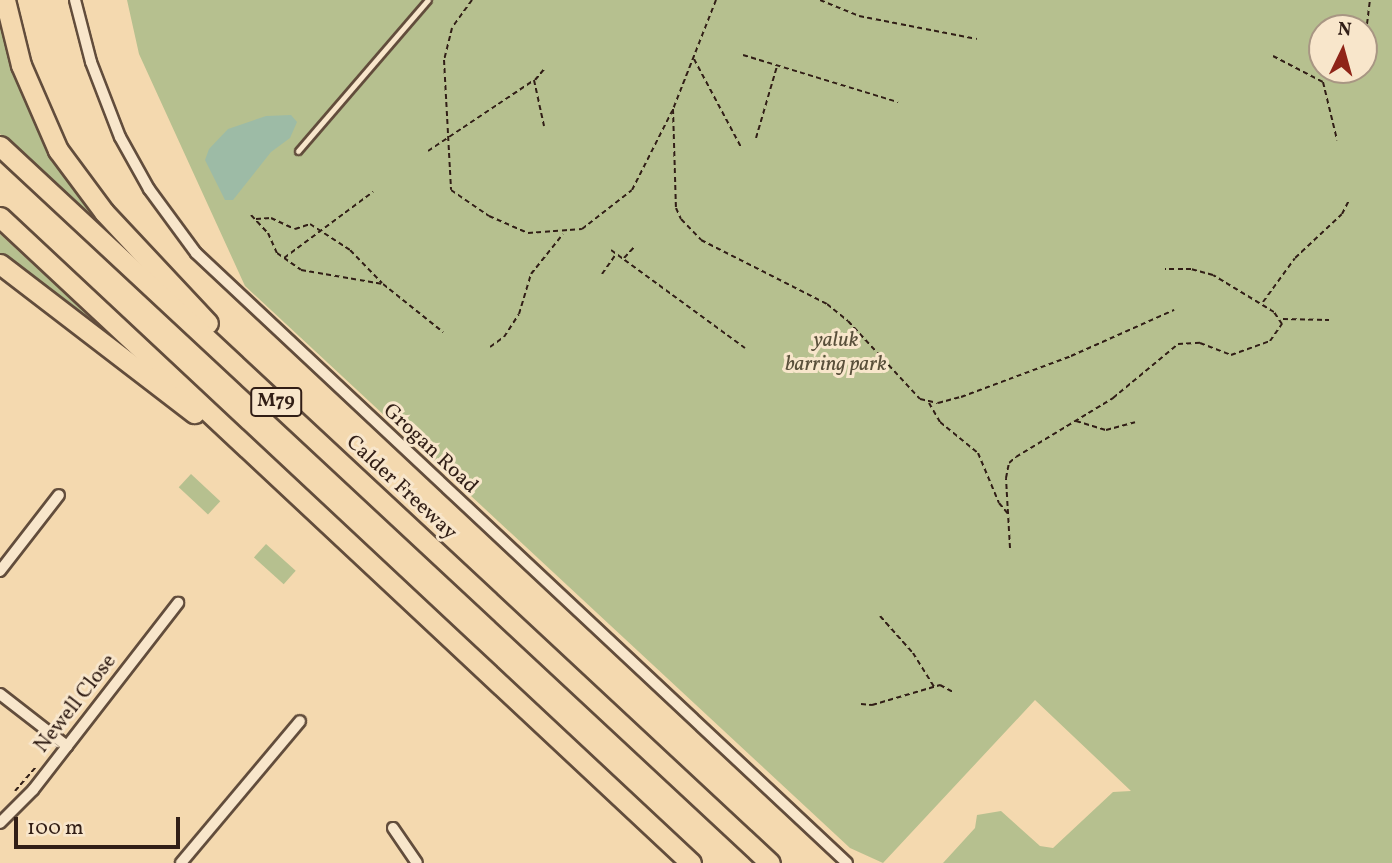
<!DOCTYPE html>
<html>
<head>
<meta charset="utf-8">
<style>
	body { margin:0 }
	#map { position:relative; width:1392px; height:863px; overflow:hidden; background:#f4d9af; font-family:Vollkorn,serif }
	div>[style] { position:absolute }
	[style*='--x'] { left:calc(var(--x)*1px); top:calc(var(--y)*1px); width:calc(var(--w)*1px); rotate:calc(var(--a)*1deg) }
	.green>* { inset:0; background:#b6c08f; transform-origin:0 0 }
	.water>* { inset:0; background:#9dbba6 }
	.path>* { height:2px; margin-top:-1px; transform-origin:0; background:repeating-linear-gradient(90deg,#311e16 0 5px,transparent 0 8.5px) }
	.roads { filter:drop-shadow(2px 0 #624d3c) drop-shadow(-2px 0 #624d3c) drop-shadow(0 2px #624d3c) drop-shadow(0 -2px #624d3c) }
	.lane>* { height:5px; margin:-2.5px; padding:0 2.5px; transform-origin:2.5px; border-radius:2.5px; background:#f8e6cb }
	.street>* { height:10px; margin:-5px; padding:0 5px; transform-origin:5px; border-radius:5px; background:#f8e6cb }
	.highway>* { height:19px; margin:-9.5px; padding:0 9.5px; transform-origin:9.5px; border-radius:9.5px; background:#f4d9af }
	span { translate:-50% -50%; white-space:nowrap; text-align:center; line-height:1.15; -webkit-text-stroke:6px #f8e6cb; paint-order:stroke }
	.shield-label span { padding:2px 5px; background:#f8e6cb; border:2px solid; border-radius:5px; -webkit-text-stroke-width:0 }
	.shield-label { font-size:19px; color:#311e16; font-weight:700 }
	.park-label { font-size:21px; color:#594f3a; font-style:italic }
	.street-label { font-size:21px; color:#311e16 }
	.north { position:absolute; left:1308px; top:14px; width:70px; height:70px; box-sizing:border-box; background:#f8e6cb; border:2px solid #a89683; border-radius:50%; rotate:5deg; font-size:19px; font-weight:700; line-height:28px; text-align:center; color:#311e16 }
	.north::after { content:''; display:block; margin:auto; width:24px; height:32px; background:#8f2418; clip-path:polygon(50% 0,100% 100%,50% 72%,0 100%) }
	.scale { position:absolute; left:14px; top:817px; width:166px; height:32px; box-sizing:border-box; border:4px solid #311e16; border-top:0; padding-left:9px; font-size:21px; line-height:24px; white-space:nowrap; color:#311e16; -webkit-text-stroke:5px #f8e6cb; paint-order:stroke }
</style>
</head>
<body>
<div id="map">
	<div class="green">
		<i style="clip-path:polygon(evenodd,127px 0,1392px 0,1392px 863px,943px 863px,975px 828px,977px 815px,1001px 811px,1040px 846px,1053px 848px,1113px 792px,1131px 791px,1035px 700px,883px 863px,850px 848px,245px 286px,139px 54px,127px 0,1322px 28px,1364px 28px,1364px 70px,1322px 70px,1322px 28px)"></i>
		<i style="clip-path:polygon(0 8px,6px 45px,23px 94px,50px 152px,167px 287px,0 134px)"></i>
		<i style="clip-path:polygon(0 234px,100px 327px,98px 331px,0 258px)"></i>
		<i style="left:191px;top:474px;width:40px;height:18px;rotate:43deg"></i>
		<i style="left:266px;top:544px;width:40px;height:18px;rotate:42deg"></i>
	</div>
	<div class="water">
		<i style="clip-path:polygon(291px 115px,297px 122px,290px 138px,271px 152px,233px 200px,225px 200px,205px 160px,209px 149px,228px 129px,266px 116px)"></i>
	</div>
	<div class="path">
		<i style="--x:472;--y:0;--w:34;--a:126"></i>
		<i style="--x:452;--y:28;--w:33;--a:104"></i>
		<i style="--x:444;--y:60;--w:130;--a:86.9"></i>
		<i style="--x:451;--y:190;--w:46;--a:34.4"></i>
		<i style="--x:489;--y:216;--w:43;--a:23.6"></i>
		<i style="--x:528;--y:233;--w:54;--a:-4.2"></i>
		<i style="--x:582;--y:229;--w:63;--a:-38"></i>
		<i style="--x:632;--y:190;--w:89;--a:-63.1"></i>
		<i style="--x:716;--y:0;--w:117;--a:111.5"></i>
		<i style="--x:673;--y:109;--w:99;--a:88.3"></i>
		<i style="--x:676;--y:208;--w:12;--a:66"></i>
		<i style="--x:681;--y:219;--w:29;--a:46"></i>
		<i style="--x:701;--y:240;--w:141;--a:26.9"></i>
		<i style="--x:827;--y:304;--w:27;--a:39"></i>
		<i style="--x:848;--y:321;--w:106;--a:47.3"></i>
		<i style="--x:920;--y:399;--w:18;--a:13"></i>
		<i style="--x:938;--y:403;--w:24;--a:-15"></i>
		<i style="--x:961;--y:397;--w:117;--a:-20.4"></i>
		<i style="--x:1071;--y:356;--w:113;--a:-24.1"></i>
		<i style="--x:820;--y:0;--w:42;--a:22.3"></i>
		<i style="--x:859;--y:16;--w:120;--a:11"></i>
		<i style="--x:1367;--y:24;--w:24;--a:-83"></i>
		<i style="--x:743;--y:55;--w:162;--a:16.9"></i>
		<i style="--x:1273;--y:56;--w:56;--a:27.5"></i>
		<i style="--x:1323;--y:82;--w:60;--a:76.4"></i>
		<i style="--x:694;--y:59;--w:100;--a:61.9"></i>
		<i style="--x:535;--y:80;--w:16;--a:-50"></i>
		<i style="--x:756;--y:138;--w:75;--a:-73.7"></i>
		<i style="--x:428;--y:151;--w:128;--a:-33.8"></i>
		<i style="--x:534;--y:80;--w:47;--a:77.7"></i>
		<i style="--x:251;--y:215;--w:25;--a:47"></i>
		<i style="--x:268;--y:233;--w:22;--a:66"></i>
		<i style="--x:277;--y:253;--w:29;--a:35"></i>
		<i style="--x:301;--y:270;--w:83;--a:9.7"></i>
		<i style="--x:383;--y:284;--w:77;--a:38.7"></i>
		<i style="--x:256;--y:219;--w:15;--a:-4"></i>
		<i style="--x:271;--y:218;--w:26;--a:25"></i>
		<i style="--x:295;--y:229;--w:16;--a:-18"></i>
		<i style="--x:310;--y:224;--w:48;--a:33"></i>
		<i style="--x:350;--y:250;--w:46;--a:45.9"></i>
		<i style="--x:611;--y:250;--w:166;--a:36.2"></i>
		<i style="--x:284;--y:258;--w:111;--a:-36.6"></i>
		<i style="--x:624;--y:258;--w:16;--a:-47"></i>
		<i style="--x:602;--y:274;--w:24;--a:-55"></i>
		<i style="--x:1263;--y:302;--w:54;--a:-54"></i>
		<i style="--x:1295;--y:258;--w:64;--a:-43.1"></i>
		<i style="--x:1342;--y:214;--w:16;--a:-63"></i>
		<i style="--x:1283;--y:319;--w:46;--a:1.2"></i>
		<i style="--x:490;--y:347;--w:17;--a:-36"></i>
		<i style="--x:504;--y:337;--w:27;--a:-57"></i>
		<i style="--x:519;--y:314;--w:42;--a:-73.3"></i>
		<i style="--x:531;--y:274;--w:51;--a:-51.3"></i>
		<i style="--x:929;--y:403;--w:22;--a:60"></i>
		<i style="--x:940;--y:422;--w:49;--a:39.2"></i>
		<i style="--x:978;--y:453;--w:54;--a:67.2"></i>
		<i style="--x:999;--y:503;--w:16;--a:50"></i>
		<i style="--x:1076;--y:421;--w:31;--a:17"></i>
		<i style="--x:1106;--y:430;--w:30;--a:-15"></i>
		<i style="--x:1010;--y:548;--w:70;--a:-93.3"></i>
		<i style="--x:1006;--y:478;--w:15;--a:-79"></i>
		<i style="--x:1009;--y:463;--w:9;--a:-41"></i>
		<i style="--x:1016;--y:457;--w:114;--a:-31.3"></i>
		<i style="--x:1113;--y:398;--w:85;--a:-39.7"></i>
		<i style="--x:1178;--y:344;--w:22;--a:-3"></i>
		<i style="--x:1200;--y:343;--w:33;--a:21"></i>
		<i style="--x:1231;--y:355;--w:41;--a:-19.7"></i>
		<i style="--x:1270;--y:341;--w:21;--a:-55"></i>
		<i style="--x:1282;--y:324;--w:14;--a:-124"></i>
		<i style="--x:1274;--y:312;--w:71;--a:-148.8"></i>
		<i style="--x:1213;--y:275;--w:23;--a:-165"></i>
		<i style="--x:1191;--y:269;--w:26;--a:180"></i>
		<i style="--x:880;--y:616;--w:50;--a:48.3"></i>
		<i style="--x:913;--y:653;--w:40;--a:58"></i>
		<i style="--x:861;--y:704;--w:11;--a:5"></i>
		<i style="--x:872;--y:705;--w:71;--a:-16.4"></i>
		<i style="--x:940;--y:685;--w:15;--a:28"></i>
		<i style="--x:15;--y:791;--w:33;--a:-49"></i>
	</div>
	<div class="roads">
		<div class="lane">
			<i style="--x:298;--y:151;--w:199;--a:-49.3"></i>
		</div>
		<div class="street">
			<i style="--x:75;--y:0;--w:64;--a:75.5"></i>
			<i style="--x:91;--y:62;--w:80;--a:68.9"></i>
			<i style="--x:120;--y:137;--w:60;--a:60.9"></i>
			<i style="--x:149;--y:189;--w:79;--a:53.7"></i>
			<i style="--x:196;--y:253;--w:892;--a:43.14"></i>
			<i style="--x:0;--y:571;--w:96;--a:-52.2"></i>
			<i style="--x:0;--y:694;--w:85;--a:37.8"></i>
			<i style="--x:0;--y:823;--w:47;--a:-45"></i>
			<i style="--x:33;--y:790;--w:237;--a:-52.2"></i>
			<i style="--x:393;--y:828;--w:42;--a:55.6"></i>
			<i style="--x:181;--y:863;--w:185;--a:-50"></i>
		</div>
		<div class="highway">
			<i style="--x:5;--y:0;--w:67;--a:76.2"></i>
			<i style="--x:21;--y:65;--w:93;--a:66.5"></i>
			<i style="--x:58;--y:150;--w:77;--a:53.4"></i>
			<i style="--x:104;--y:212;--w:152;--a:46.9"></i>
			<i style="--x:0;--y:146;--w:1052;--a:42.96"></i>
			<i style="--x:0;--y:217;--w:946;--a:43.07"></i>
			<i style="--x:0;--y:264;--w:245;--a:37.5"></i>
		</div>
	</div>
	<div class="shield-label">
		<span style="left:276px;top:402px">M79</span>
	</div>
	<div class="park-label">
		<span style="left:836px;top:353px">yaluk<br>barring park</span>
	</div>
	<div class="street-label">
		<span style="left:430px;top:449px;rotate:43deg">Grogan Road</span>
		<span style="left:401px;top:488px;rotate:43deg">Calder Freeway</span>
		<span style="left:76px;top:704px;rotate:-52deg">Newell Close</span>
	</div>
	<div class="north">N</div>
	<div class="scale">100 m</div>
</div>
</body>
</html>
